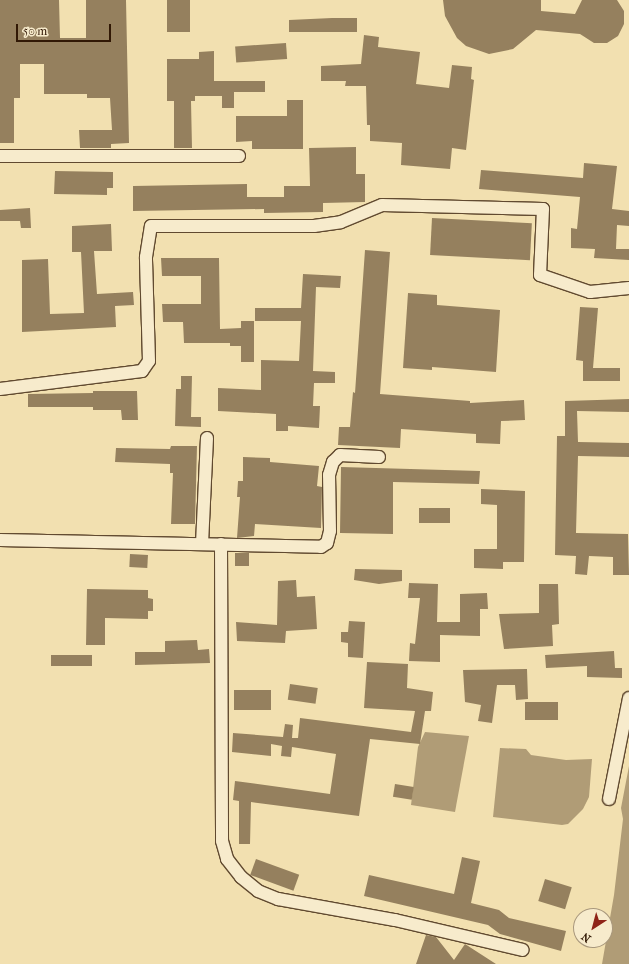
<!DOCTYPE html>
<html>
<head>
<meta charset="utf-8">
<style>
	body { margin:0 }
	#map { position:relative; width:629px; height:964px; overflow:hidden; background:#f2e0b0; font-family:"IM FELL French Canon",serif }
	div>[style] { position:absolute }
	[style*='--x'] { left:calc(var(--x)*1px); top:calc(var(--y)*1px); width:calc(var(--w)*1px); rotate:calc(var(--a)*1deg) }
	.water>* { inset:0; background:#b09c76 }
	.building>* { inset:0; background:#95805e; transform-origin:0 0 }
	.roads { filter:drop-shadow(1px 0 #614a30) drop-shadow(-1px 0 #614a30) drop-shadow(0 1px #614a30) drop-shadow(0 -1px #614a30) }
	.minor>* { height:12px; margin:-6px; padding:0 6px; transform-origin:6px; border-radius:6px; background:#f7ebcc }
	span { translate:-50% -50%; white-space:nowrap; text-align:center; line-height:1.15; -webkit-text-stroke:3.5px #f7ebcc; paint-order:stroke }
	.north { position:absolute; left:573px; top:908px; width:40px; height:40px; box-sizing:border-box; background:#f7ebcc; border:1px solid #a8977c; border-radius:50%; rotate:216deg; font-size:11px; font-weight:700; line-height:16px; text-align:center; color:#311805 }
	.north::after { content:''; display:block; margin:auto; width:14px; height:18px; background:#8f2418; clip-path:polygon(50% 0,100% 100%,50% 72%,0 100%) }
	.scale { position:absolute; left:16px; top:24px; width:95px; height:18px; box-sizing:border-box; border:2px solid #311805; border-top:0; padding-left:5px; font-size:12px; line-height:14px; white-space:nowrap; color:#311805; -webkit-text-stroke:3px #f7ebcc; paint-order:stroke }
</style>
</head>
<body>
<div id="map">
	<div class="water">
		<i style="clip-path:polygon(425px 732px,469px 736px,455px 812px,411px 805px,418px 747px)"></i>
		<i style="clip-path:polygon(500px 748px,526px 749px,531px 755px,566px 760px,592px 759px,589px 797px,583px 809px,568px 824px,562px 825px,493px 817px)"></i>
		<i style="clip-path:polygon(629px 766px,629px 964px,602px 964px,614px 895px,623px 819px,621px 808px)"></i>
	</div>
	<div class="building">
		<i style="clip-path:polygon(0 0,59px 0,60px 38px,86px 38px,86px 0,126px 0,129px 143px,111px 144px,111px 148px,80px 148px,79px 130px,112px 130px,110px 98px,87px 98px,87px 94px,44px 94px,44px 64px,20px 64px,20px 98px,14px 98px,14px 143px,0 143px)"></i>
		<i style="left:167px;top:0;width:23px;height:32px"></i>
		<i style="clip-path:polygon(443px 0,541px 0,541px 11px,575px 14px,582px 0,617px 0,624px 11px,624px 24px,618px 36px,607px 43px,594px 43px,580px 34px,536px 30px,513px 49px,489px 54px,466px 46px,457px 38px,445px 16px)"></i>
		<i style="clip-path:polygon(332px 18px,357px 18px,357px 32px,289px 32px,289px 20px)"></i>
		<i style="clip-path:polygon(364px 35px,379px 37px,378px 47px,420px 52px,416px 84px,449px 88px,452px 65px,472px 67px,471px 79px,474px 80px,466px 150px,452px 148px,450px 169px,401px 165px,402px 143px,370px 141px,370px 125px,367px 125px,366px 86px,345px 86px,346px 81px,321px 81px,321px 66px,361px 64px)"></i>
		<i style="left:286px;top:43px;width:16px;height:51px;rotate:86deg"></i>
		<i style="clip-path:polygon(214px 51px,214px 81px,265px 81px,265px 92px,234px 92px,234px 108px,222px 108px,222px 96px,195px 96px,195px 101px,191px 101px,192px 148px,174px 148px,174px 101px,167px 101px,167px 59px,199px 59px,199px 52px)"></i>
		<i style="clip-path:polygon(287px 100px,303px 100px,303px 149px,252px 149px,252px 141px,236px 142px,236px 116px,287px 116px)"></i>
		<i style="clip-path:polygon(356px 147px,356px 174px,365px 174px,365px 202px,323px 203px,323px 212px,264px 213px,264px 209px,133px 211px,133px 186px,247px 184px,247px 197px,284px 197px,284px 186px,310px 186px,309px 148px)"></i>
		<i style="clip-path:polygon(584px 163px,617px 166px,612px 209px,629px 211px,629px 226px,617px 225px,616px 249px,629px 249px,629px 260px,594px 258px,595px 249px,571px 248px,571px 228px,577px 229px,580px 197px,479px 189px,481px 170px,583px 178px)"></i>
		<i style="clip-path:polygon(55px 171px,113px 172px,113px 188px,107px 188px,107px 195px,54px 194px)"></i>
		<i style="clip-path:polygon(30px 208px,31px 228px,21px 228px,20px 221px,0 221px,0 210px)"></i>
		<i style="left:432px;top:218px;width:100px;height:37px;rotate:3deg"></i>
		<i style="clip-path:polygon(111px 224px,112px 251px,94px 251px,97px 294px,133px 292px,134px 305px,115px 306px,116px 327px,22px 332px,22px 260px,48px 259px,50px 314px,84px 313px,81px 252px,72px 252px,72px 226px)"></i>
		<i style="clip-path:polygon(365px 250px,390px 252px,380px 394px,470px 401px,470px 403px,524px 400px,525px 420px,501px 421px,500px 444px,476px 443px,476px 434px,401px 429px,400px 448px,338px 445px,339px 427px,350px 427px,353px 392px,355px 393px)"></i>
		<i style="clip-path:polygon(161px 258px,219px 258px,220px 329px,241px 328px,241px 321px,254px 321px,254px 362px,241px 362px,241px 346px,230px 346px,230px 343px,184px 343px,183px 322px,163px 322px,162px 304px,201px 304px,201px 276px,162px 276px)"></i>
		<i style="clip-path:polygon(303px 274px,341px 276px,340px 288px,316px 287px,313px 371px,335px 372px,335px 383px,314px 383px,313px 406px,320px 406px,319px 428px,288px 426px,288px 431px,276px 431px,276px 414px,218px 411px,218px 388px,261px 390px,261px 360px,299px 361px,301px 321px,255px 321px,255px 308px,301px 308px)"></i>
		<i style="clip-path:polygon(408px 293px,437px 295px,437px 305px,500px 310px,496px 372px,432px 367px,432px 370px,403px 368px)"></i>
		<i style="clip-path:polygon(580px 307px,598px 308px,593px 368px,620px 368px,620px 381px,583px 381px,583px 361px,576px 360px)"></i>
		<i style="clip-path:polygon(181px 376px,192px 376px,191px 417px,201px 417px,201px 427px,175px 426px,176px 389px,181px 389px)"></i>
		<i style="clip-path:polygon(93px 391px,137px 391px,138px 420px,122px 420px,121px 410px,93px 410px,93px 407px,28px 407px,28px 394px,93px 393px)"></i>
		<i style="clip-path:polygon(629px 399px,629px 412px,577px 411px,578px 442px,629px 443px,629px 457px,578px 456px,576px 533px,628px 534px,629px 575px,613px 575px,613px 557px,589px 556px,587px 575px,575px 574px,576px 556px,555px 555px,557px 436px,565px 436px,565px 401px)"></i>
		<i style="clip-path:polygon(171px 446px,197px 446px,195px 524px,171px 524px,173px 473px,170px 473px,170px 464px,115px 462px,116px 448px,170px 449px)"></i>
		<i style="clip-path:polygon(243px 457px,270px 458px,270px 462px,319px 466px,317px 486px,322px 487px,321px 528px,255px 524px,254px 536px,237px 538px,240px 497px,237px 497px,238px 481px,243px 481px)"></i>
		<i style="clip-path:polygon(341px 467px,480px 471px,479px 484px,393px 482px,393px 534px,340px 533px)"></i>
		<i style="clip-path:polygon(481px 489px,525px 491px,524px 562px,503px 562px,503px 569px,474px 568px,474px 549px,497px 549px,497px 505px,481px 504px)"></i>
		<i style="left:419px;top:508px;width:31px;height:15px"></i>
		<i style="left:235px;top:553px;width:14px;height:13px"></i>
		<i style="left:130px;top:554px;width:18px;height:13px;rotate:3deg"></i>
		<i style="clip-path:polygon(355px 569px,402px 570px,402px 581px,379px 584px,354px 580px)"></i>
		<i style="clip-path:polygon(296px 580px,297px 597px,315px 596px,317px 629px,286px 631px,285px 643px,237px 641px,236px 622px,277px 625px,278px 581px)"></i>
		<i style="clip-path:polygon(409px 583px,438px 584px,437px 622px,460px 622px,460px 594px,487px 593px,488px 609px,480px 609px,480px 636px,440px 635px,440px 662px,409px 661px,410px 643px,415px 644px,420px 598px,408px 598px)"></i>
		<i style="clip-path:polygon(539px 584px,558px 584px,559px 624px,552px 625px,553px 646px,504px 649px,499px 614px,539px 613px)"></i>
		<i style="clip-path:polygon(87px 589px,148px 590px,148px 598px,153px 599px,153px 611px,148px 611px,148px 619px,105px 618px,105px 645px,86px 645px)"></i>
		<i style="clip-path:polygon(349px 621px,365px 622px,363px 658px,348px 657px,348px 643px,341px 642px,341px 632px,348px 632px)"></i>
		<i style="clip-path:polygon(197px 640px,198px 650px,209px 649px,210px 663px,135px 665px,135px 652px,165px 652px,165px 641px)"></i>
		<i style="clip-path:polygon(614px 651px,615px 668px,622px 668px,622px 678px,587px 677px,587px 666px,546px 668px,545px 655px)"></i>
		<i style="left:51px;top:655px;width:41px;height:11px"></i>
		<i style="clip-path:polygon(367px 662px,408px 664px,407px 688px,433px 692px,431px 711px,425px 711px,420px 744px,370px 739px,359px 816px,251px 802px,250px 844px,239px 844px,239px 801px,233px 800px,235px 781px,330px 794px,336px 754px,292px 747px,291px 757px,281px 756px,282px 746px,271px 744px,271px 756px,232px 752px,233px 733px,283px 737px,285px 724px,293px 725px,292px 738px,298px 738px,300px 718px,411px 732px,415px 711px,364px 708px)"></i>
		<i style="clip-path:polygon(527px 669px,528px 699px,516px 700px,515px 685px,497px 685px,492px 723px,478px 721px,481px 705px,465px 702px,463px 670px)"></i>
		<i style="left:290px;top:684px;width:28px;height:16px;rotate:8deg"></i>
		<i style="left:234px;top:690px;width:37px;height:20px"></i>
		<i style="left:525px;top:702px;width:33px;height:18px"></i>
		<i style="left:395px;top:784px;width:19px;height:13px;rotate:9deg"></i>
		<i style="clip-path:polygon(462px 857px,480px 861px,471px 903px,499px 910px,509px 918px,566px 931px,561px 951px,500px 934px,488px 925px,364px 896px,369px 875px,454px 894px)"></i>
		<i style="left:256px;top:859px;width:46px;height:17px;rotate:20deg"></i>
		<i style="left:545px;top:879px;width:28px;height:23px;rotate:17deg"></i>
		<i style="clip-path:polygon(426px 935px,436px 937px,454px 960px,465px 944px,496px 964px,416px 964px)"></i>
	</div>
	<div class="roads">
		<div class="minor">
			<i style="--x:0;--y:156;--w:239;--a:0"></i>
			<i style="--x:0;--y:389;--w:143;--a:-7.2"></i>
			<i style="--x:142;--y:371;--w:12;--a:-55"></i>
			<i style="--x:149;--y:361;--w:104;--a:-91.7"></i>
			<i style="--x:146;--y:257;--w:31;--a:-81"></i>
			<i style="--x:151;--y:226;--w:163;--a:0"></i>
			<i style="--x:314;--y:226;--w:27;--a:-8"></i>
			<i style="--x:341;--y:222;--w:44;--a:-22.5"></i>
			<i style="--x:382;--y:205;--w:161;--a:1.4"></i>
			<i style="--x:543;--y:209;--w:66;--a:92.6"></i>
			<i style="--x:540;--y:275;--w:53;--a:18.8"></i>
			<i style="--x:590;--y:292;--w:39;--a:-6"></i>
			<i style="--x:0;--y:540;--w:321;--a:1.2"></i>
			<i style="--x:321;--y:547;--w:7;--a:-34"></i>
			<i style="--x:327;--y:543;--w:12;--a:-76"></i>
			<i style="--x:330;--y:531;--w:56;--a:-91"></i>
			<i style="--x:329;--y:475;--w:14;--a:-73"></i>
			<i style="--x:333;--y:462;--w:10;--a:-45"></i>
			<i style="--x:340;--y:455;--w:39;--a:3"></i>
			<i style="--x:202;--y:544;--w:106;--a:-87.3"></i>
			<i style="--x:221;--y:544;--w:297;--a:89.8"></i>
			<i style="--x:222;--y:841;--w:19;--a:74"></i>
			<i style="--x:227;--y:859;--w:23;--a:52"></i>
			<i style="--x:241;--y:877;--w:22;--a:39"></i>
			<i style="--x:258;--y:891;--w:22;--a:22"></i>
			<i style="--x:278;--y:899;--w:119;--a:10.2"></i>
			<i style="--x:395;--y:920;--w:131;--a:13.2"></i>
			<i style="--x:609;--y:799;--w:103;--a:-78.8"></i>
		</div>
	</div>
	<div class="north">N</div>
	<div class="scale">50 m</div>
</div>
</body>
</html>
